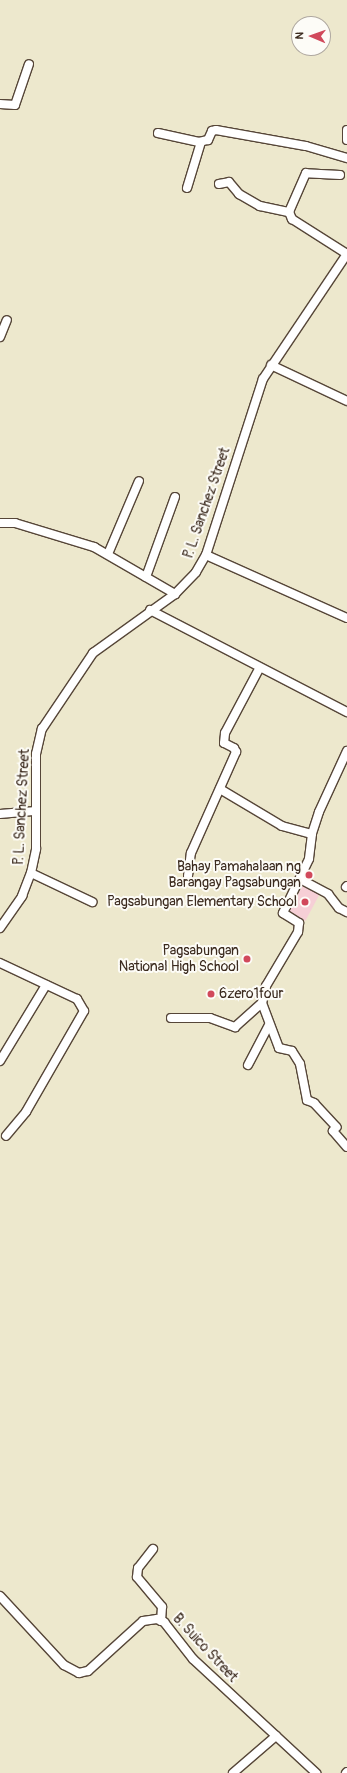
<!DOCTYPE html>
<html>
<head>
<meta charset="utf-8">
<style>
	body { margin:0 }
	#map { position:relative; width:347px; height:1773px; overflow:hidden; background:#ede8cd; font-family:Pangolin,sans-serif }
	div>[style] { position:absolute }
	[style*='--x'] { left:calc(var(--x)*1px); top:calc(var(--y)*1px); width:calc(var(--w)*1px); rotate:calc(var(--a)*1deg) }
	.built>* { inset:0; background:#f6cfd6; transform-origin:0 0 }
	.roads { filter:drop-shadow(1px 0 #564638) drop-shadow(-1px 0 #564638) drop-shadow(0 1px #564638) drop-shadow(0 -1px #564638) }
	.minor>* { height:8px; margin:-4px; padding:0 4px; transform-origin:4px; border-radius:4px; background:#fff }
	.dots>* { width:11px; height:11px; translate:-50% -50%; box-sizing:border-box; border:2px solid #fdfcf7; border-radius:50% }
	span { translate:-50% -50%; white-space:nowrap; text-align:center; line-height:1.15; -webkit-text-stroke:4px #fdfcf7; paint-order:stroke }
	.street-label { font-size:14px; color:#3b2a1e }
	.poi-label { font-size:14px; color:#3b2a1e }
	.right { translate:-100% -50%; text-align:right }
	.left { translate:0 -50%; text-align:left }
	.north { position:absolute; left:291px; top:16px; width:40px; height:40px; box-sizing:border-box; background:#fdfcf7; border:1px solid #afa8a0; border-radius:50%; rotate:272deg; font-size:11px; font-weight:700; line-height:16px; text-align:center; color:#3b2a1e }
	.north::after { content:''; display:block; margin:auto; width:14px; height:18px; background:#d1495b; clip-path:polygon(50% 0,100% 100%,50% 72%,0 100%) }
</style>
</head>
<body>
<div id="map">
	<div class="built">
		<i style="left:304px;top:883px;width:19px;height:33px;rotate:28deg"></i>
	</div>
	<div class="roads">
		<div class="minor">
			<i style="--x:0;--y:104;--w:15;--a:4"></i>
			<i style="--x:15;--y:105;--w:43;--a:-71.1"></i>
			<i style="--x:347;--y:130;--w:10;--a:90"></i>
			<i style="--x:158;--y:133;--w:42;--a:12.4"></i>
			<i style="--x:199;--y:142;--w:9;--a:-13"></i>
			<i style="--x:208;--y:140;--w:10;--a:-66"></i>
			<i style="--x:212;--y:131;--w:4;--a:-14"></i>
			<i style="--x:216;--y:130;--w:91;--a:10.1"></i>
			<i style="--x:306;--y:146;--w:43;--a:16.3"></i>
			<i style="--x:340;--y:175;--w:34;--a:-177"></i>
			<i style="--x:306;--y:173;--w:43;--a:113.6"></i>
			<i style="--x:289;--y:212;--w:8;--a:67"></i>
			<i style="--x:292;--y:219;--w:65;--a:32.5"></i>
			<i style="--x:219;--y:184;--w:10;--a:-11"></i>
			<i style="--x:229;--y:182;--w:16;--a:50"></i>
			<i style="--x:239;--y:194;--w:24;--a:30"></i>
			<i style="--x:260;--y:206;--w:30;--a:12"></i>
			<i style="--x:187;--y:188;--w:48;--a:-73.1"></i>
			<i style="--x:0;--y:337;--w:18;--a:-68"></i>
			<i style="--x:271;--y:365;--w:84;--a:25.3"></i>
			<i style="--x:0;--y:523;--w:15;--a:0"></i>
			<i style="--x:15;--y:523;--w:83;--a:16.9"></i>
			<i style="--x:94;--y:547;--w:94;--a:30.1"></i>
			<i style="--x:108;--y:554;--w:79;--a:-67"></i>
			<i style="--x:206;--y:555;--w:154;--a:24.1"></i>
			<i style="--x:146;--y:577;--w:85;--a:-70.1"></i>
			<i style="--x:150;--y:610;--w:222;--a:27.4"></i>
			<i style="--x:347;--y:751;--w:67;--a:114.7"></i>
			<i style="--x:319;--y:812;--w:23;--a:108"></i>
			<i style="--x:312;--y:834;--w:25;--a:97"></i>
			<i style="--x:309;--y:859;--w:60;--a:115.7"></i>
			<i style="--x:283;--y:913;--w:19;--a:32"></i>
			<i style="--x:299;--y:923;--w:9;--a:96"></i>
			<i style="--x:298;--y:932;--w:63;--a:120.7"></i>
			<i style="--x:266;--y:986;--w:17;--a:103"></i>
			<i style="--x:262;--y:1003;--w:48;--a:69.3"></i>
			<i style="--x:279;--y:1048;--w:13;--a:13"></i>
			<i style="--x:292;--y:1051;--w:15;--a:58"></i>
			<i style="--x:300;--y:1064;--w:37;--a:79"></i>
			<i style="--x:307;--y:1100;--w:8;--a:23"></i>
			<i style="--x:314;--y:1103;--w:33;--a:47"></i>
			<i style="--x:336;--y:1127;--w:5;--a:127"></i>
			<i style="--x:333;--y:1131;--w:21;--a:49"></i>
			<i style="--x:220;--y:789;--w:72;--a:30.8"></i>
			<i style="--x:282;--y:826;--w:31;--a:15"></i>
			<i style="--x:0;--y:814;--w:36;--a:-5"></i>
			<i style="--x:31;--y:873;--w:68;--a:25.4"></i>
			<i style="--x:188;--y:876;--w:23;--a:-83"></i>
			<i style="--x:191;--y:853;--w:111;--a:-66"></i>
			<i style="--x:236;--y:752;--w:4;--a:-117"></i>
			<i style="--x:234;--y:748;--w:11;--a:-153"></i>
			<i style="--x:224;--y:743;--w:10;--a:-84"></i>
			<i style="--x:225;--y:733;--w:72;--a:-62"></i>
			<i style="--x:300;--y:879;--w:32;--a:28"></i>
			<i style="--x:328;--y:894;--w:18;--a:52"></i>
			<i style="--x:339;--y:908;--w:9;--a:27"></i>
			<i style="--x:346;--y:887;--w:1;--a:-45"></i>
			<i style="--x:0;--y:928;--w:39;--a:-55"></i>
			<i style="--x:22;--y:896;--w:25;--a:-69"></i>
			<i style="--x:31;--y:873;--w:25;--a:-78"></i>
			<i style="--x:36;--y:849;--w:95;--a:-90"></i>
			<i style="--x:36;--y:754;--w:26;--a:-77"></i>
			<i style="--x:42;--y:729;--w:92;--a:-56.1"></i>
			<i style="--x:93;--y:653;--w:101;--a:-35.7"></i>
			<i style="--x:175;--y:594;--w:30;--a:-46"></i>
			<i style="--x:196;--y:572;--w:20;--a:-60"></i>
			<i style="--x:206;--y:555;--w:185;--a:-72.1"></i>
			<i style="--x:263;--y:379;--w:151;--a:-56.1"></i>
			<i style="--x:0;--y:963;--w:85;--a:25.1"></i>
			<i style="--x:77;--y:999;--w:14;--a:60"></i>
			<i style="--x:84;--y:1011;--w:116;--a:119.9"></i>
			<i style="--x:26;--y:1112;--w:31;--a:130"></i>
			<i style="--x:171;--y:1018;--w:39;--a:0"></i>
			<i style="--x:210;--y:1018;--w:27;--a:20"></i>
			<i style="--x:235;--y:1027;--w:36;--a:-42"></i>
			<i style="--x:0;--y:1061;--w:89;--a:-58.8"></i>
			<i style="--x:248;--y:1065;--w:45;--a:-62.3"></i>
			<i style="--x:153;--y:1549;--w:24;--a:128"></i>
			<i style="--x:138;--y:1568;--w:9;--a:96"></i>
			<i style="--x:137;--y:1577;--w:39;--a:50"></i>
			<i style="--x:162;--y:1607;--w:14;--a:94"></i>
			<i style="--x:0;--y:1596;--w:94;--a:47.2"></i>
			<i style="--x:64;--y:1665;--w:17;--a:28"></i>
			<i style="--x:79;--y:1673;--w:9;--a:-13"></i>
			<i style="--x:88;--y:1671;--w:74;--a:-42.3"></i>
			<i style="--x:143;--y:1621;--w:14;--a:-8"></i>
			<i style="--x:157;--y:1619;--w:8;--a:23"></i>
			<i style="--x:164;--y:1622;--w:47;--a:51.9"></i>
			<i style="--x:193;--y:1659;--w:168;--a:42.8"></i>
			<i style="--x:233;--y:1773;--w:57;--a:-40.7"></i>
			<i style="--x:346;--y:1773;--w:1;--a:-45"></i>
		</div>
	</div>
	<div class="dots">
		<i style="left:309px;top:875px;background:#d1495b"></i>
		<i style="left:305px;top:902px;background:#d1495b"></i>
		<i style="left:247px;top:959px;background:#d1495b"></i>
		<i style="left:211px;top:994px;background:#d1495b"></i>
	</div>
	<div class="street-label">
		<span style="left:207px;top:503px;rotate:-71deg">P. L. Sanchez Street</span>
		<span style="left:22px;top:807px;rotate:-87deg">P. L. Sanchez Street</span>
		<span style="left:205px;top:1648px;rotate:47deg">B. Suico Street</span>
	</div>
	<div class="poi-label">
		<span class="right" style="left:301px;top:875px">Bahay Pamahalaan ng<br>Barangay Pagsabungan</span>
		<span class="right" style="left:297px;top:902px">Pagsabungan Elementary School</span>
		<span class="right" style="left:239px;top:959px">Pagsabungan<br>National High School</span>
		<span class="left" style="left:219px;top:994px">6zero1four</span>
	</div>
	<div class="north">N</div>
</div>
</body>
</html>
